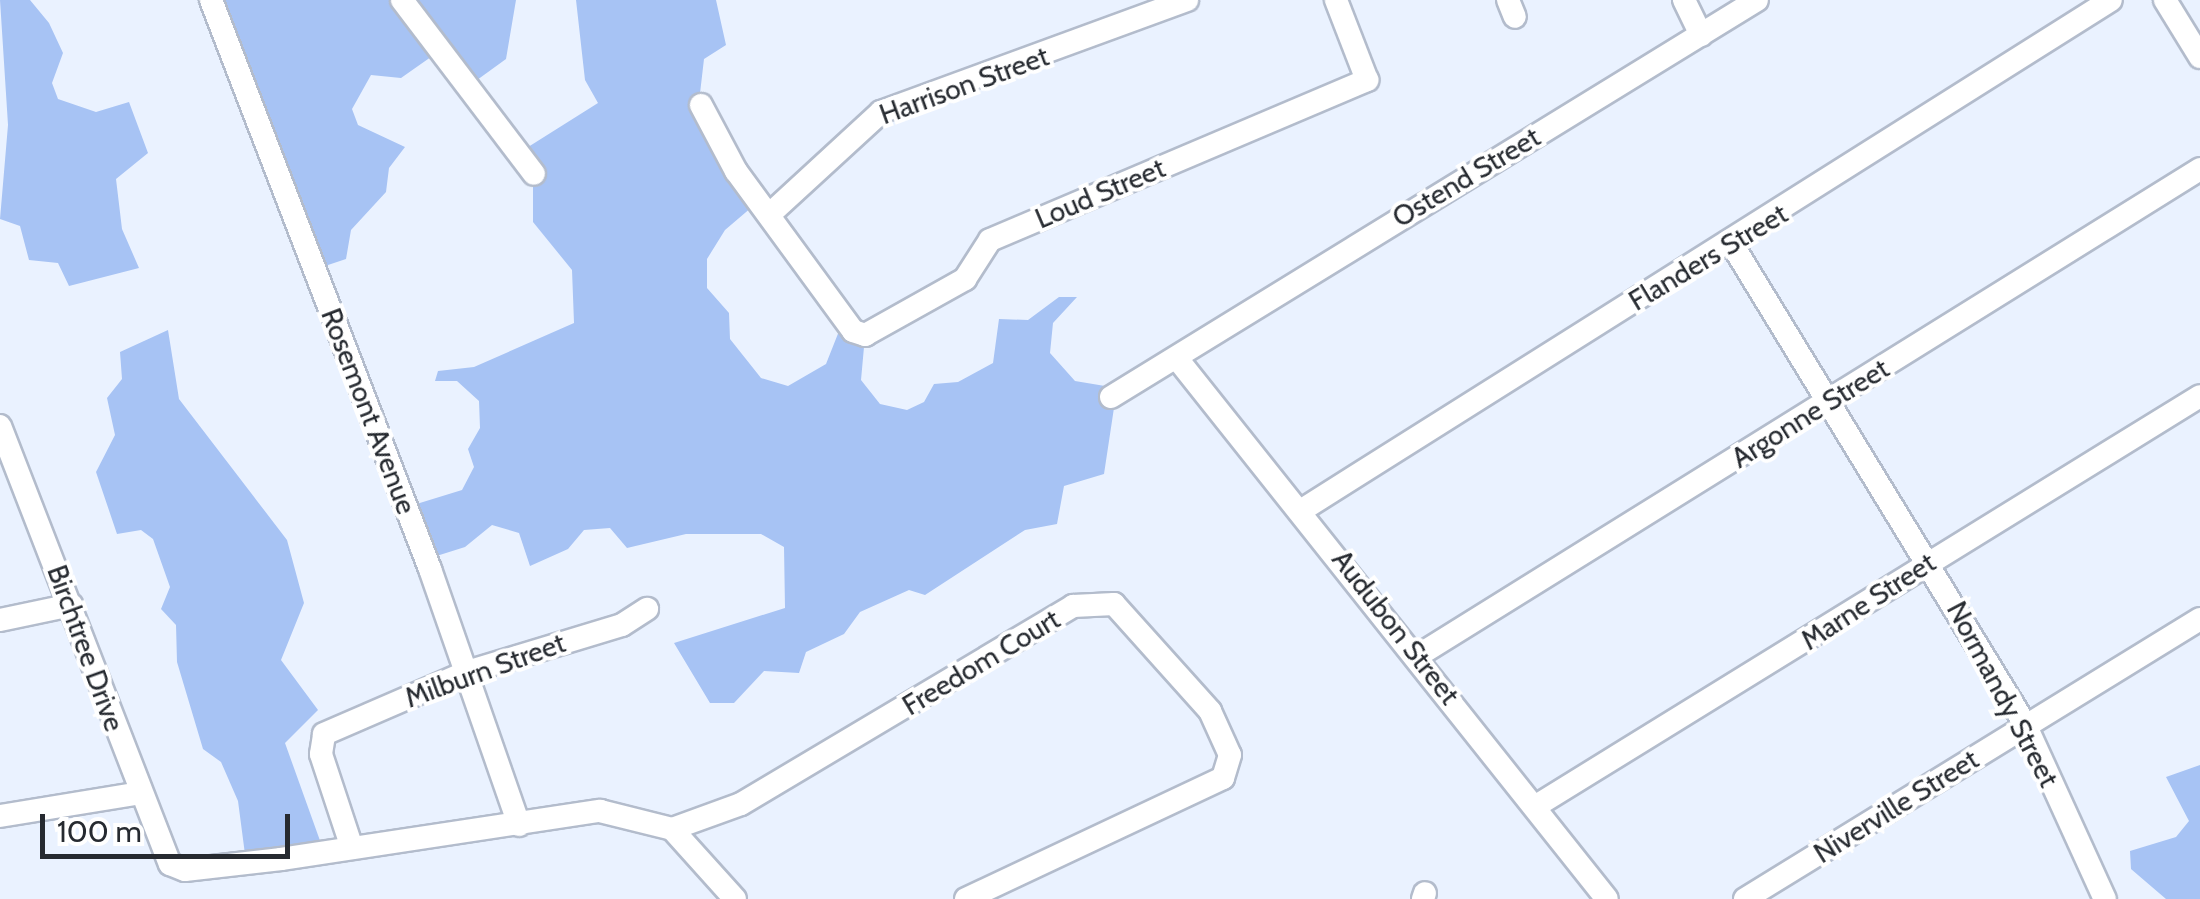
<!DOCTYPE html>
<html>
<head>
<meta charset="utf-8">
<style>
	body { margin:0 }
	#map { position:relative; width:2200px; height:899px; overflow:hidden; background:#eaf2ff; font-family:Cabin,sans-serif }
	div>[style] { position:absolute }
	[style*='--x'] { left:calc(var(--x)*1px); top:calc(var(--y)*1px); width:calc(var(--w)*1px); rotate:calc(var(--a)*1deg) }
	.forest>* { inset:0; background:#a7c3f4 }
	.roads { filter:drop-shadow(2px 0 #b3bccc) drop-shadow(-2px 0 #b3bccc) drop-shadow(0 2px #b3bccc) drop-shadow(0 -2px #b3bccc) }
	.minor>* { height:22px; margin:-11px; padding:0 11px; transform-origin:11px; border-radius:11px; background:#fff }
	span { translate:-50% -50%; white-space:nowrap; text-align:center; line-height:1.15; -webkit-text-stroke:8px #fff; paint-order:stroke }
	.street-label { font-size:28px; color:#262a30 }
	.scale { position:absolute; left:40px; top:814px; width:250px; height:45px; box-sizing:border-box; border:5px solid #262a30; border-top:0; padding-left:12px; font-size:30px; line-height:35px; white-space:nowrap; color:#262a30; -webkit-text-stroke:8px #fff; paint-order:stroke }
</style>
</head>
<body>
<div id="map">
	<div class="forest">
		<i style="clip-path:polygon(0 0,30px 0,49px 23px,63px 53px,52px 83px,58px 99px,96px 112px,129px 102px,148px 153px,116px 179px,122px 229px,139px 268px,69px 286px,58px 263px,29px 260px,20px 226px,0 219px,8px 125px)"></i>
		<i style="clip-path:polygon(209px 0,516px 0,506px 59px,466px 88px,438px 52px,401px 78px,371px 75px,352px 109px,358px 125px,405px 147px,389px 168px,386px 192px,351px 230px,346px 259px,316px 269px)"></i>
		<i style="clip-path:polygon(576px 0,716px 0,726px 45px,704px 59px,699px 102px,759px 201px,725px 230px,707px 259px,707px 288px,729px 313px,730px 339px,761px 378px,788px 386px,826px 364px,843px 321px,865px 336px,861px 380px,880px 404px,907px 410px,924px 402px,934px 384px,958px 382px,993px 363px,999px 319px,1028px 320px,1059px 297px,1077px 297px,1053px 323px,1050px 353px,1075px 381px,1117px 388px,1104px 474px,1064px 486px,1057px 524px,1025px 530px,925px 595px,909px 590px,860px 612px,844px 634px,806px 652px,799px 673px,764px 671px,734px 703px,710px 703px,674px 643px,785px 608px,784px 547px,761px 534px,686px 534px,627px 548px,610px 528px,584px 530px,568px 549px,530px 566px,519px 533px,492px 525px,465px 547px,427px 559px,410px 506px,462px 490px,474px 467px,468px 449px,480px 428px,479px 401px,457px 381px,435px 381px,438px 371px,474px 367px,574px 323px,572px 270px,533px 222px,533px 175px,517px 154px,598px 103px,585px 80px)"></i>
		<i style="clip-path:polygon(168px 330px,179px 399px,287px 540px,304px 603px,281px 660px,318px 710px,285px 743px,323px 849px,246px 862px,238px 801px,221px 762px,203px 749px,177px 662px,176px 625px,161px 609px,170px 587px,153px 539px,141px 530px,117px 534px,96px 472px,115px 435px,107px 398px,122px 379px,120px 352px)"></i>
		<i style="clip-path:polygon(2200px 765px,2200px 899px,2166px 899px,2131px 869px,2130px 851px,2176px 837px,2189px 821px,2166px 777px)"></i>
	</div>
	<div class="roads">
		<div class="minor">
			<i style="--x:211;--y:0;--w:610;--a:68.95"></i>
			<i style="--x:430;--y:569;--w:271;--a:70.8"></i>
			<i style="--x:402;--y:0;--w:218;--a:52.8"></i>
			<i style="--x:1508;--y:0;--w:18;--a:68"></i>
			<i style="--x:1684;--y:0;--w:39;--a:64"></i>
			<i style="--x:2165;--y:0;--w:67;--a:58.4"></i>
			<i style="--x:701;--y:105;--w:75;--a:62.1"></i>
			<i style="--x:736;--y:171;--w:198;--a:53.8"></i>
			<i style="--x:853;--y:331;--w:13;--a:18"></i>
			<i style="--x:865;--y:335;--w:115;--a:-29.2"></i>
			<i style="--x:965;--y:279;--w:46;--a:-57.3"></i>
			<i style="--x:990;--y:240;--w:410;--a:-23"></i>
			<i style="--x:1367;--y:80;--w:86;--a:-111.2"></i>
			<i style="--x:770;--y:214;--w:151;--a:-42.6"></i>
			<i style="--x:881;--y:112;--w:326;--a:-20.1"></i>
			<i style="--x:1730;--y:241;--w:568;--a:58.6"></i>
			<i style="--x:2026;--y:726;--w:190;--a:65.5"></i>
			<i style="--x:1179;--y:361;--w:687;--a:51.5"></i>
			<i style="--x:1111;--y:397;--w:758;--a:-31.57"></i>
			<i style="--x:0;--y:426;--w:470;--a:68.8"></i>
			<i style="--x:170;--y:864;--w:16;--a:22"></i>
			<i style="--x:185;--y:870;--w:97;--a:-6.5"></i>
			<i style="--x:281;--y:859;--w:323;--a:-8.6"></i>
			<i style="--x:600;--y:811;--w:74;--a:14"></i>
			<i style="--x:672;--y:829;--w:94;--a:48"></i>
			<i style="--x:1302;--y:510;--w:956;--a:-32.23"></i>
			<i style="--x:0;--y:620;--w:73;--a:-11.9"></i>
			<i style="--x:1419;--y:655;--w:920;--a:-31.89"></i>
			<i style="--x:1536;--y:806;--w:780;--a:-31.69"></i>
			<i style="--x:0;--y:816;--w:142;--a:-9.3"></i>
			<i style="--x:672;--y:829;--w:73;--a:-19.9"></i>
			<i style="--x:741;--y:804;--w:387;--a:-30.8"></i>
			<i style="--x:1073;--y:606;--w:41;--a:-2.8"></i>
			<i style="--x:1114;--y:604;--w:144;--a:48.1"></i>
			<i style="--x:1210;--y:711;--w:48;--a:65.6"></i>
			<i style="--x:1230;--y:755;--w:24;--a:107"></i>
			<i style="--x:1223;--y:778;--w:284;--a:154.8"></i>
			<i style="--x:352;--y:848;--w:99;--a:-108.3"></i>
			<i style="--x:321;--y:754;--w:20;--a:-81"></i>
			<i style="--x:324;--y:734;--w:156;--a:-23.4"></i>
			<i style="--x:467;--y:672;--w:162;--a:-16.9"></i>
			<i style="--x:622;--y:625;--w:30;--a:-33"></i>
			<i style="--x:1423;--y:899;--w:6;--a:-72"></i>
			<i style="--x:1745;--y:899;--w:534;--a:-31.61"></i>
		</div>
	</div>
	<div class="street-label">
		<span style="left:964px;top:85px;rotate:-20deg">Harrison Street</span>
		<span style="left:1466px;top:177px;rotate:-31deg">Ostend Street</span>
		<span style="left:1100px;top:193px;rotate:-23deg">Loud Street</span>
		<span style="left:1708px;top:257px;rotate:-31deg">Flanders Street</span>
		<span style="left:369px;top:411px;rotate:69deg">Rosemont Avenue</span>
		<span style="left:1810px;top:413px;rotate:-32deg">Argonne Street</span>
		<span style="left:1868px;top:601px;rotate:-33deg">Marne Street</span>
		<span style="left:1396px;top:627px;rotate:52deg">Audubon Street</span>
		<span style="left:86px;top:648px;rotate:70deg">Birchtree Drive</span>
		<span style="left:981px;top:662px;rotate:-31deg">Freedom Court</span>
		<span style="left:485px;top:670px;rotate:-20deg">Milburn Street</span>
		<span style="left:2003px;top:694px;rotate:62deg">Normandy Street</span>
		<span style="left:1896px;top:806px;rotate:-32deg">Niverville Street</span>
	</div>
	<div class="scale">100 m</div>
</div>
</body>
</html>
